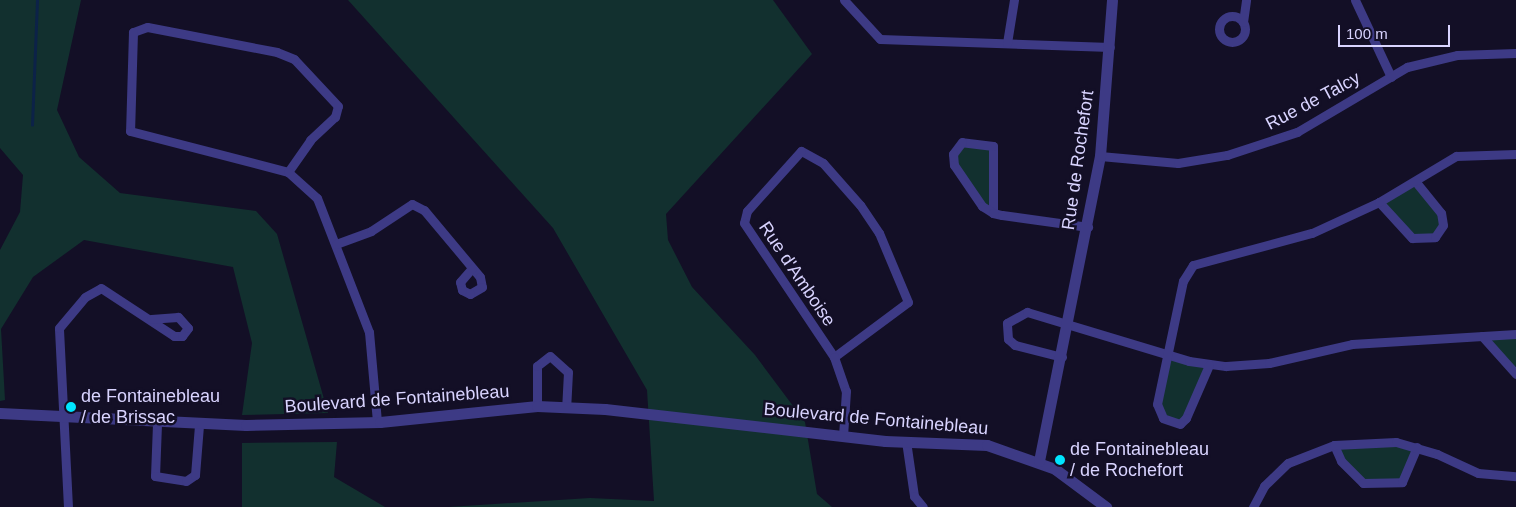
<!DOCTYPE html>
<html>
<head>
<meta charset="utf-8">
<style>
	body { margin:0 }
	#map { position:relative; width:1516px; height:507px; overflow:hidden; background:#130f26; font-family:Helvetica,sans-serif }
	div>[style] { position:absolute }
	[style*='--x'] { left:calc(var(--x)*1px); top:calc(var(--y)*1px); width:calc(var(--w)*1px); rotate:calc(var(--a)*1deg) }
	.green>* { inset:0; background:#12302f }
	.stream>* { height:2.5px; margin:-1.25px; padding:0 1.25px; transform-origin:1.25px; border-radius:1.25px; background:#0c2248 }
	.minor>* { height:9px; margin:-4.5px; padding:0 4.5px; transform-origin:4.5px; border-radius:4.5px; background:#3d3a85 }
	.minor>.ring { margin:-4.5px; padding:0; box-sizing:content-box; background:none; border:9px solid #3d3a85; border-radius:50% }
	.tertiary>* { height:11px; margin:-5.5px; padding:0 5.5px; transform-origin:5.5px; border-radius:5.5px; background:#3d3a85 }
	.dots>* { width:14px; height:14px; translate:-50% -50%; box-sizing:border-box; border:2px solid #130f26; border-radius:50% }
	span { translate:-50% -50%; white-space:nowrap; text-align:center; line-height:1.15; -webkit-text-stroke:5px #130f26; paint-order:stroke }
	.street-label { font-size:18px; color:#d9d4ff }
	.poi-label { font-size:18px; color:#d9d4ff }
	.left { translate:0 -50%; text-align:left }
	.scale { position:absolute; left:1338px; top:25px; width:112px; height:22px; box-sizing:border-box; border:2px solid #d9d4ff; border-top:0; padding-left:6px; font-size:15px; line-height:18px; white-space:nowrap; color:#d9d4ff; -webkit-text-stroke:4px #130f26; paint-order:stroke }
</style>
</head>
<body>
<div id="map">
	<div class="green">
		<i style="clip-path:polygon(0 0,81px 0,57px 110px,79px 157px,120px 193px,256px 211px,277px 234px,328px 413px,242px 415px,252px 343px,233px 267px,84px 240px,33px 277px,1px 329px,5px 400px,0 401px,0 250px,20px 212px,23px 175px,0 148px)"></i>
		<i style="clip-path:polygon(348px 0,773px 0,812px 54px,666px 214px,668px 240px,692px 287px,755px 355px,805px 422px,817px 494px,832px 507px,448px 507px,590px 498px,654px 501px,647px 390px,553px 228px)"></i>
		<i style="clip-path:polygon(956px 146px,993px 146px,993px 213px,954px 165px)"></i>
		<i style="clip-path:polygon(1415px 181px,1441px 213px,1441px 232px,1412px 238px,1379px 202px)"></i>
		<i style="clip-path:polygon(1516px 334px,1516px 374px,1482px 336px)"></i>
		<i style="clip-path:polygon(1169px 355px,1209px 365px,1180px 424px,1158px 413px)"></i>
		<i style="clip-path:polygon(337px 442px,334px 477px,385px 507px,242px 507px,242px 443px)"></i>
		<i style="clip-path:polygon(1334px 445px,1417px 447px,1402px 482px,1363px 483px)"></i>
	</div>
	<div class="stream">
		<i style="--x:32;--y:125;--w:125;--a:-87.7"></i>
	</div>
	<div class="minor">
		<i style="--x:844;--y:0;--w:53;--a:47.3"></i>
		<i style="--x:880;--y:39;--w:230;--a:2"></i>
		<i style="--x:1355;--y:0;--w:85;--a:64.9"></i>
		<i class="ring" style="left:1219px;top:16px;width:17px;height:17px"></i>
		<i style="--x:1243;--y:22;--w:22;--a:-82"></i>
		<i style="--x:1007;--y:43;--w:44;--a:-80.8"></i>
		<i style="--x:1100;--y:156;--w:78;--a:5.1"></i>
		<i style="--x:1178;--y:163;--w:50;--a:-9.3"></i>
		<i style="--x:1227;--y:155;--w:74;--a:-18.2"></i>
		<i style="--x:1297;--y:132;--w:128;--a:-30.6"></i>
		<i style="--x:1407;--y:67;--w:51;--a:-13.5"></i>
		<i style="--x:1457;--y:55;--w:59;--a:-1.9"></i>
		<i style="--x:288;--y:172;--w:39;--a:-55"></i>
		<i style="--x:310;--y:140;--w:34;--a:-43"></i>
		<i style="--x:335;--y:117;--w:11;--a:-75"></i>
		<i style="--x:338;--y:106;--w:64;--a:-133.1"></i>
		<i style="--x:294;--y:59;--w:18;--a:-158"></i>
		<i style="--x:277;--y:52;--w:132;--a:-169.1"></i>
		<i style="--x:147;--y:27;--w:15;--a:160"></i>
		<i style="--x:133;--y:32;--w:99;--a:91.7"></i>
		<i style="--x:130;--y:131;--w:163;--a:14.5"></i>
		<i style="--x:288;--y:172;--w:39;--a:42"></i>
		<i style="--x:317;--y:198;--w:144;--a:68.8"></i>
		<i style="--x:369;--y:332;--w:90;--a:84.9"></i>
		<i style="--x:1379;--y:202;--w:49;--a:47.5"></i>
		<i style="--x:1412;--y:238;--w:23;--a:-2"></i>
		<i style="--x:1435;--y:237;--w:14;--a:-56"></i>
		<i style="--x:1443;--y:225;--w:12;--a:-99"></i>
		<i style="--x:1441;--y:213;--w:41;--a:-129.1"></i>
		<i style="--x:993;--y:213;--w:67;--a:-90"></i>
		<i style="--x:993;--y:146;--w:31;--a:-173"></i>
		<i style="--x:962;--y:142;--w:15;--a:127"></i>
		<i style="--x:953;--y:154;--w:11;--a:85"></i>
		<i style="--x:954;--y:165;--w:50;--a:55.7"></i>
		<i style="--x:982;--y:206;--w:13;--a:32"></i>
		<i style="--x:993;--y:213;--w:9;--a:13"></i>
		<i style="--x:1002;--y:215;--w:87;--a:7.9"></i>
		<i style="--x:336;--y:244;--w:37;--a:-20"></i>
		<i style="--x:371;--y:231;--w:49;--a:-33.4"></i>
		<i style="--x:412;--y:204;--w:13;--a:27"></i>
		<i style="--x:424;--y:210;--w:87;--a:50.1"></i>
		<i style="--x:480;--y:277;--w:10;--a:79"></i>
		<i style="--x:482;--y:287;--w:14;--a:150"></i>
		<i style="--x:470;--y:294;--w:9;--a:-153"></i>
		<i style="--x:462;--y:290;--w:8;--a:-104"></i>
		<i style="--x:460;--y:282;--w:18;--a:-49"></i>
		<i style="--x:1482;--y:336;--w:51;--a:48.2"></i>
		<i style="--x:834;--y:357;--w:92;--a:-36.6"></i>
		<i style="--x:908;--y:302;--w:75;--a:-112.8"></i>
		<i style="--x:879;--y:233;--w:34;--a:-124"></i>
		<i style="--x:860;--y:205;--w:56;--a:-131.4"></i>
		<i style="--x:823;--y:163;--w:25;--a:-151"></i>
		<i style="--x:801;--y:151;--w:81;--a:132"></i>
		<i style="--x:747;--y:211;--w:12;--a:104"></i>
		<i style="--x:744;--y:223;--w:161;--a:56.1"></i>
		<i style="--x:834;--y:357;--w:36;--a:71"></i>
		<i style="--x:846;--y:391;--w:45;--a:93.8"></i>
		<i style="--x:1062;--y:357;--w:49;--a:-165.7"></i>
		<i style="--x:1015;--y:345;--w:9;--a:-139"></i>
		<i style="--x:1008;--y:339;--w:16;--a:-94"></i>
		<i style="--x:1007;--y:323;--w:23;--a:-29"></i>
		<i style="--x:1027;--y:312;--w:169;--a:16.8"></i>
		<i style="--x:1189;--y:361;--w:37;--a:8"></i>
		<i style="--x:1226;--y:366;--w:43;--a:-4"></i>
		<i style="--x:1269;--y:363;--w:85;--a:-12.9"></i>
		<i style="--x:1352;--y:344;--w:164;--a:-3.5"></i>
		<i style="--x:1209;--y:365;--w:58;--a:113.5"></i>
		<i style="--x:1186;--y:418;--w:8;--a:135"></i>
		<i style="--x:1180;--y:424;--w:18;--a:-161"></i>
		<i style="--x:1163;--y:418;--w:15;--a:-113"></i>
		<i style="--x:1157;--y:404;--w:126;--a:-78.1"></i>
		<i style="--x:1183;--y:281;--w:19;--a:-58"></i>
		<i style="--x:1193;--y:265;--w:123;--a:-15.1"></i>
		<i style="--x:1312;--y:233;--w:74;--a:-24.8"></i>
		<i style="--x:1379;--y:202;--w:90;--a:-30.9"></i>
		<i style="--x:1456;--y:156;--w:60;--a:-1.9"></i>
		<i style="--x:537;--y:406;--w:40;--a:-90"></i>
		<i style="--x:537;--y:366;--w:16;--a:-38"></i>
		<i style="--x:550;--y:356;--w:24;--a:42"></i>
		<i style="--x:568;--y:372;--w:34;--a:93"></i>
		<i style="--x:157;--y:424;--w:52;--a:92.2"></i>
		<i style="--x:155;--y:476;--w:31;--a:9"></i>
		<i style="--x:186;--y:481;--w:11;--a:-34"></i>
		<i style="--x:195;--y:475;--w:50;--a:-85.4"></i>
		<i style="--x:906;--y:441;--w:56;--a:81.7"></i>
		<i style="--x:914;--y:496;--w:14;--a:51"></i>
		<i style="--x:1334;--y:445;--w:17;--a:66"></i>
		<i style="--x:1341;--y:461;--w:31;--a:45"></i>
		<i style="--x:1363;--y:483;--w:39;--a:-1"></i>
		<i style="--x:1402;--y:482;--w:38;--a:-67"></i>
		<i style="--x:68;--y:507;--w:179;--a:-92.9"></i>
		<i style="--x:59;--y:328;--w:40;--a:-50"></i>
		<i style="--x:85;--y:297;--w:18;--a:-29"></i>
		<i style="--x:101;--y:288;--w:87;--a:33.3"></i>
		<i style="--x:174;--y:336;--w:8;--a:0"></i>
		<i style="--x:182;--y:336;--w:10;--a:-53"></i>
		<i style="--x:188;--y:328;--w:15;--a:-132"></i>
		<i style="--x:178;--y:317;--w:27;--a:176"></i>
		<i style="--x:1253;--y:507;--w:24;--a:-62"></i>
		<i style="--x:1264;--y:486;--w:33;--a:-44"></i>
		<i style="--x:1288;--y:463;--w:49;--a:-21.4"></i>
		<i style="--x:1334;--y:445;--w:62;--a:-2.8"></i>
		<i style="--x:1396;--y:442;--w:43;--a:16.3"></i>
		<i style="--x:1437;--y:454;--w:45;--a:24.9"></i>
		<i style="--x:1478;--y:473;--w:38;--a:5"></i>
	</div>
	<div class="tertiary">
		<i style="--x:0;--y:413;--w:246;--a:2.8"></i>
		<i style="--x:246;--y:425;--w:134;--a:-1.3"></i>
		<i style="--x:380;--y:422;--w:158;--a:-5.8"></i>
		<i style="--x:537;--y:406;--w:68;--a:2.5"></i>
		<i style="--x:605;--y:409;--w:282;--a:6.5"></i>
		<i style="--x:885;--y:441;--w:102;--a:2.2"></i>
		<i style="--x:987;--y:445;--w:72;--a:19.4"></i>
		<i style="--x:1055;--y:469;--w:64;--a:36.7"></i>
		<i style="--x:1039;--y:461;--w:311;--a:-78.7"></i>
		<i style="--x:1100;--y:156;--w:156;--a:-85.6"></i>
	</div>
	<div class="dots">
		<i style="left:71px;top:407px;background:#00e5ff"></i>
		<i style="left:1060px;top:460px;background:#00e5ff"></i>
	</div>
	<div class="street-label">
		<span style="left:1313px;top:101px;rotate:-28deg">Rue de Talcy</span>
		<span style="left:1078px;top:160px;rotate:-82deg">Rue de Rochefort</span>
		<span style="left:797px;top:274px;rotate:56deg">Rue d'Amboise</span>
		<span style="left:397px;top:399px;rotate:-4deg">Boulevard de Fontainebleau</span>
		<span style="left:876px;top:419px;rotate:5deg">Boulevard de Fontainebleau</span>
	</div>
	<div class="poi-label">
		<span class="left" style="left:81px;top:407px">de Fontainebleau<br>/ de Brissac</span>
		<span class="left" style="left:1070px;top:460px">de Fontainebleau<br>/ de Rochefort</span>
	</div>
	<div class="scale">100 m</div>
</div>
</body>
</html>
